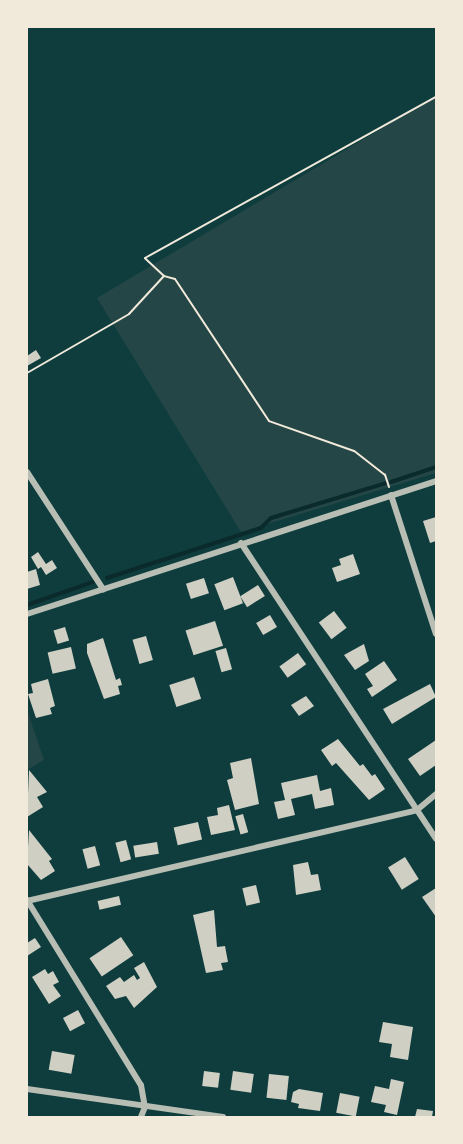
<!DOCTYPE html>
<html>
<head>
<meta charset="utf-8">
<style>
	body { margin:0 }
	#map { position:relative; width:463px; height:1144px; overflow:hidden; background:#0f3d3e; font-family:Lato,sans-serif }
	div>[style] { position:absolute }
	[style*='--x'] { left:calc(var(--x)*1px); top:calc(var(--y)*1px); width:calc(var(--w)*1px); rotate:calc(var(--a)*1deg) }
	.green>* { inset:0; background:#244646 }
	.stream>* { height:4px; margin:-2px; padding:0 2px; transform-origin:2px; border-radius:2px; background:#0a2a2b }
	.building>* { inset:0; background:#cfcfc3; transform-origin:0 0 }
	.path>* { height:2px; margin:-1px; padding:0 1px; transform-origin:1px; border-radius:1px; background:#f1e9da }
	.minor>* { height:6px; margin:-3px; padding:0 3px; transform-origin:3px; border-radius:3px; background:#b8beb3 }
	span { translate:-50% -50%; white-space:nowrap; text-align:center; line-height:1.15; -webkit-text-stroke:5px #f1e9da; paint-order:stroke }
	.frame { position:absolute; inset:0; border:28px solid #f1e9da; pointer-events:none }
</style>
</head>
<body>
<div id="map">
	<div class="green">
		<i style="clip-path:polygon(436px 96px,436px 473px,241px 532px,97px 298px)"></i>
		<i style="clip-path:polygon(27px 710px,44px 760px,27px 770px)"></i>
	</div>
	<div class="stream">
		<i style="--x:391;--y:482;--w:47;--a:-18.4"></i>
		<i style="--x:107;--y:578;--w:162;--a:-18"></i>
		<i style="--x:261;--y:528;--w:14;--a:-45"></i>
		<i style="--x:271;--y:518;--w:120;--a:-16.9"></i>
		<i style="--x:27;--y:605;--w:70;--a:-19.2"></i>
	</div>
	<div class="building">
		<i style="clip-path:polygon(36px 350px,41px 358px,27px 366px,27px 356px)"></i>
		<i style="clip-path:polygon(436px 517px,436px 541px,430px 543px,423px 521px)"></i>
		<i style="clip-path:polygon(38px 552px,46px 564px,52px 560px,57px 568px,46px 575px,41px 567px,38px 569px,31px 557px)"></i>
		<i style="clip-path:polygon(353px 554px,360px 574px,337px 582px,332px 568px,341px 565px,339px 559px)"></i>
		<i style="clip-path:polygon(36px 569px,40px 585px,27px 589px,27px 572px)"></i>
		<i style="left:233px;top:577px;width:28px;height:20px;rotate:69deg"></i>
		<i style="left:204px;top:578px;width:16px;height:19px;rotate:72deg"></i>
		<i style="left:258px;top:585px;width:13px;height:21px;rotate:58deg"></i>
		<i style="left:334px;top:611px;width:21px;height:19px;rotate:53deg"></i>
		<i style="left:270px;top:615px;width:14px;height:16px;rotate:60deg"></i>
		<i style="left:215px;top:621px;width:26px;height:31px;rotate:72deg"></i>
		<i style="left:65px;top:627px;width:14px;height:12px;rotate:73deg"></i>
		<i style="left:146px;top:636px;width:25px;height:14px;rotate:74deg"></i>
		<i style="clip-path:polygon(103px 638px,116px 680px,120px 678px,122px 685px,118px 686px,120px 694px,104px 699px,87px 653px,87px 644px)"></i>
		<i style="clip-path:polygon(364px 644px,369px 661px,355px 670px,344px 655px)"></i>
		<i style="left:71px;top:647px;width:22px;height:24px;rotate:77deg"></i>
		<i style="left:226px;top:648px;width:22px;height:11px;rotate:74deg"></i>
		<i style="left:298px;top:653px;width:14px;height:23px;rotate:54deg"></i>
		<i style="clip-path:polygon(384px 661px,397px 680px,372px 697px,367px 689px,373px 686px,365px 674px)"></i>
		<i style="left:194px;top:677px;width:23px;height:26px;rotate:72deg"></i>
		<i style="clip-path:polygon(48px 679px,55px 706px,50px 708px,52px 714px,36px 718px,28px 694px,33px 693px,31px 684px)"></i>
		<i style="clip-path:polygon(430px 684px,436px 697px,392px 724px,383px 709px)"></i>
		<i style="clip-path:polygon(306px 696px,314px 706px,299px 716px,291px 705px)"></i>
		<i style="clip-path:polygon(338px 739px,360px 766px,363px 764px,372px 776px,375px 774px,385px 789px,369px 800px,336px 763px,332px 766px,321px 750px)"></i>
		<i style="clip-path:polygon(436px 740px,436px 765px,420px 776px,408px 759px)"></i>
		<i style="clip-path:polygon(251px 758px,259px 804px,235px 810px,227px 780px,233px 778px,230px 763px)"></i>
		<i style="clip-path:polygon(29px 770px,47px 792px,37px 797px,43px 807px,27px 817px)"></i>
		<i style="clip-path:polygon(317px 775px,320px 791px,331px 788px,334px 805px,315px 809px,312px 794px,291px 799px,295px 815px,278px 819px,274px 802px,285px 800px,281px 783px)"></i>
		<i style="clip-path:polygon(229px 805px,235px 830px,211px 835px,207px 817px,218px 815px,217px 808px)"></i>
		<i style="left:243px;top:814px;width:19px;height:8px;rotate:74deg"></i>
		<i style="left:198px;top:822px;width:18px;height:25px;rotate:77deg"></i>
		<i style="clip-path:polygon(29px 830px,52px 859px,49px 861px,55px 871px,41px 880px,27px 864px)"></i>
		<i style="left:126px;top:840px;width:20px;height:11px;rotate:75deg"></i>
		<i style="left:157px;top:842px;width:12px;height:24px;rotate:81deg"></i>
		<i style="left:95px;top:846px;width:20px;height:13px;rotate:75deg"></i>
		<i style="left:405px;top:857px;width:26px;height:20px;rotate:58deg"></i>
		<i style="clip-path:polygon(308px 862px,311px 875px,318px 874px,321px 890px,296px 895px,293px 865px)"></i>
		<i style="left:256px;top:885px;width:18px;height:14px;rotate:77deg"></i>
		<i style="clip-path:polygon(436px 888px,436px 917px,422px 897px)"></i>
		<i style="left:119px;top:896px;width:9px;height:22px;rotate:77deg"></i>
		<i style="clip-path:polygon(214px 910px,217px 947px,225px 946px,228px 962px,221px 963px,223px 970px,206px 973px,193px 915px)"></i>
		<i style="left:121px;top:937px;width:22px;height:38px;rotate:56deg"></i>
		<i style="clip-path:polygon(35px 938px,41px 947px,27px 956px,27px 943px)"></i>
		<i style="clip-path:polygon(144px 962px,157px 987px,134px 1008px,126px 996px,115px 999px,106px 986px,120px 977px,124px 982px,134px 975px,137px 980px,140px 978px,134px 968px)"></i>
		<i style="clip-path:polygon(45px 969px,48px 974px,53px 971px,59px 982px,53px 985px,61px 996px,49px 1004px,32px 977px)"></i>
		<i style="left:78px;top:1010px;width:15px;height:17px;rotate:62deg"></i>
		<i style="clip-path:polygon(383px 1022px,413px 1027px,408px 1060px,390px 1057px,392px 1044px,379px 1042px)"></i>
		<i style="left:52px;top:1051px;width:23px;height:19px;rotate:10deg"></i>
		<i style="left:204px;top:1071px;width:16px;height:15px;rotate:7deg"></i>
		<i style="left:233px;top:1071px;width:21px;height:19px;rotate:8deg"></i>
		<i style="left:269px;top:1074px;width:20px;height:24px;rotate:6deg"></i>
		<i style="clip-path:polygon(391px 1079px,404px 1082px,397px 1115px,384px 1112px,386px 1105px,371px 1102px,375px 1086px,389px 1089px)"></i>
		<i style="clip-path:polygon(299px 1089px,323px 1093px,320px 1111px,298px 1108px,299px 1104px,291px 1102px,293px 1092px)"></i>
		<i style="left:340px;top:1093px;width:20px;height:20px;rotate:11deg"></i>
		<i style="clip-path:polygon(417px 1109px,433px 1111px,432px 1117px,415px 1117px)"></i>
	</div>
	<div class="path">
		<i style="--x:27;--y:373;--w:118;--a:-30"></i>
		<i style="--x:129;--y:314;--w:52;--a:-47.4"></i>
		<i style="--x:389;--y:487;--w:13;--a:-108"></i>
		<i style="--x:385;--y:475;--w:39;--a:-142"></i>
		<i style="--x:354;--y:451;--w:90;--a:-160.6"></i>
		<i style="--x:269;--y:421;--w:170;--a:-123.5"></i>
		<i style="--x:175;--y:279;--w:11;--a:-165"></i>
		<i style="--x:164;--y:276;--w:26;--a:-137"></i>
		<i style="--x:145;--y:258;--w:333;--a:-29"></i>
	</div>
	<div class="minor">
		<i style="--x:27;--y:472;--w:140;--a:57"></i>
		<i style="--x:391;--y:495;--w:146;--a:72.1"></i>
		<i style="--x:241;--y:543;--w:354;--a:56.6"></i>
		<i style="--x:27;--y:614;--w:430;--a:-18"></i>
		<i style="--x:27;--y:900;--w:217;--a:58.4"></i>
		<i style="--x:141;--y:1085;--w:22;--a:80"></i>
		<i style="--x:145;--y:1107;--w:11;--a:112"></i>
		<i style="--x:27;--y:901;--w:400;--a:-13.1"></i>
		<i style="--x:417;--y:810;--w:25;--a:-40"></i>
		<i style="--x:27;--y:1089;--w:198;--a:8.1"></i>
	</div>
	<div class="frame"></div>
</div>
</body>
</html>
